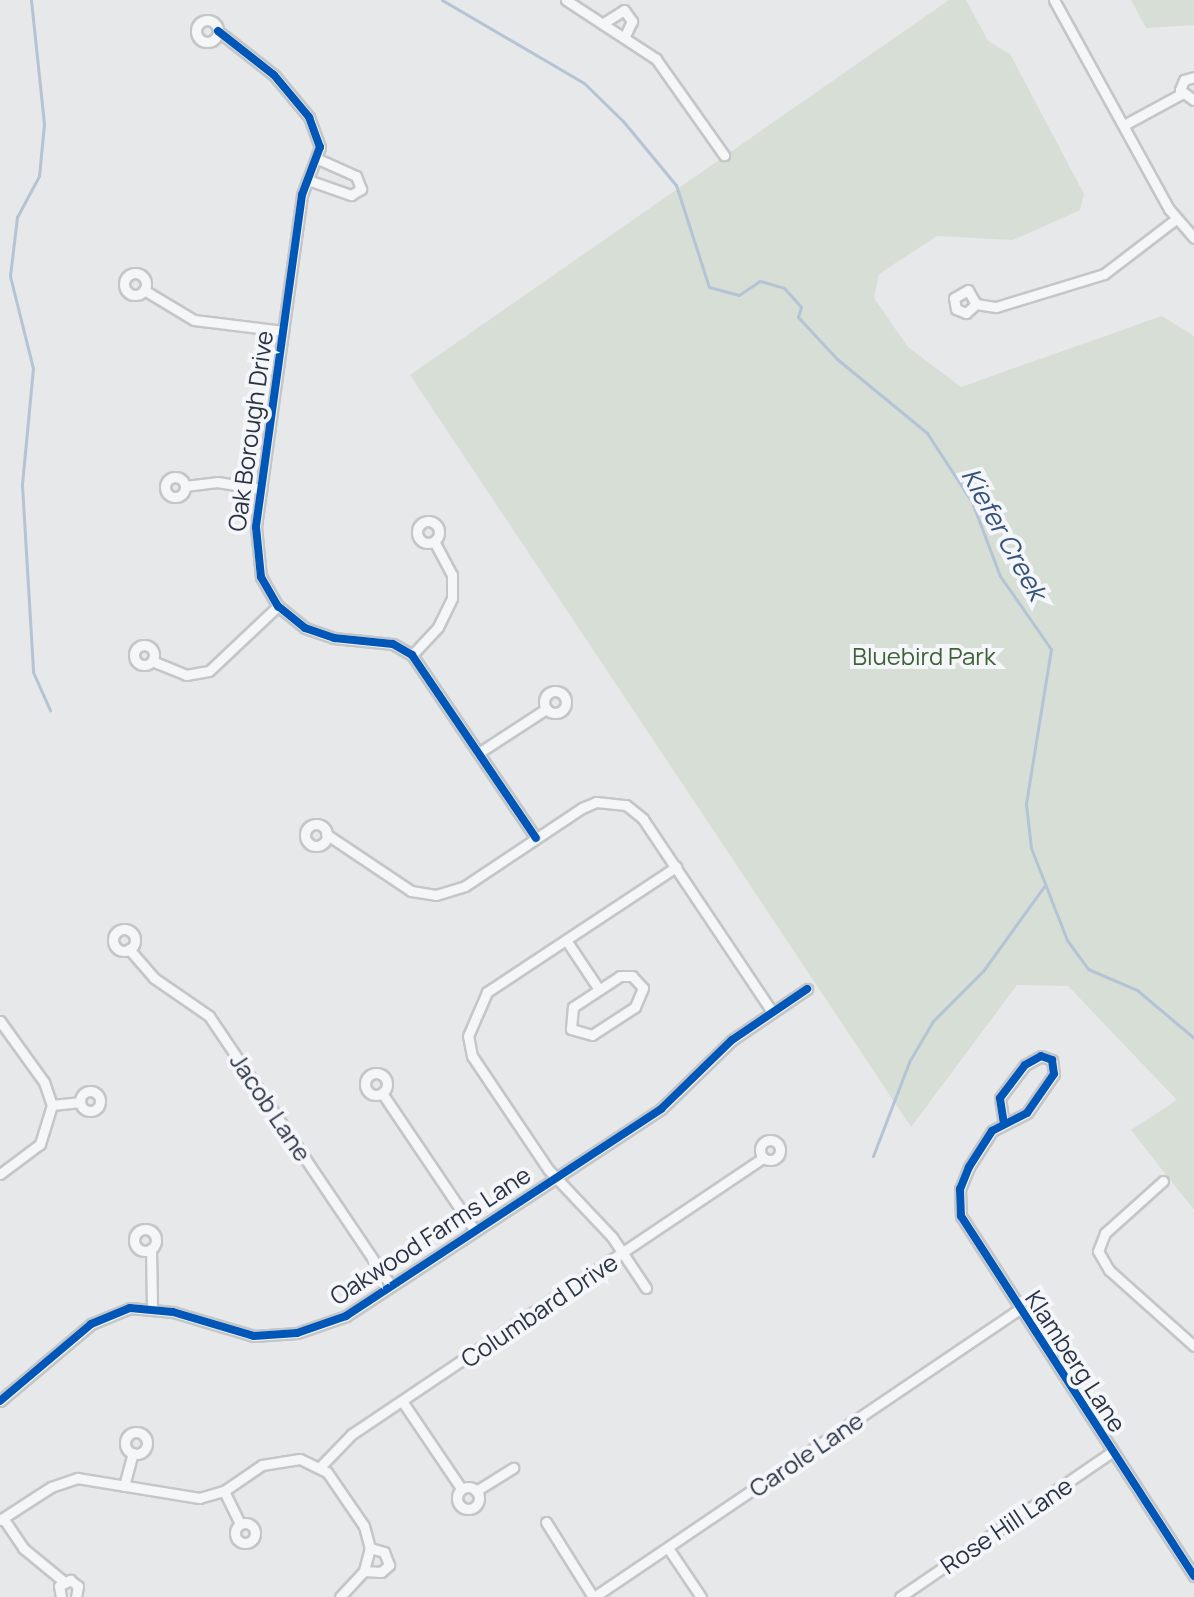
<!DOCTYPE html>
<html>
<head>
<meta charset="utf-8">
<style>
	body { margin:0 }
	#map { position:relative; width:1194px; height:1597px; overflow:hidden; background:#e6e8ea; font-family:Manrope,sans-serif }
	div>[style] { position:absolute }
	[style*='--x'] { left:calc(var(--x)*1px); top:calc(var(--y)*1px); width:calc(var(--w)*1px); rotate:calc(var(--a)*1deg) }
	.green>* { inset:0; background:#d6ded6 }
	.stream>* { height:3px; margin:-1.5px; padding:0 1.5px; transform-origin:1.5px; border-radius:1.5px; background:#b4c4d5 }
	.roads { filter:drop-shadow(2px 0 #c4c6c8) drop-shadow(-2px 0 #c4c6c8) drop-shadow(0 2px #c4c6c8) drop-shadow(0 -2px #c4c6c8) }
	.minor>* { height:9px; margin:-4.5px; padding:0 4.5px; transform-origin:4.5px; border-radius:4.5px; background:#f5f6f7 }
	.minor>.ring { margin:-4.5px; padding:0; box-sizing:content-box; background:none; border:9px solid #f5f6f7; border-radius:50% }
	.cycleway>* { height:8px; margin:-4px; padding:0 4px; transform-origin:4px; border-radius:4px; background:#0057b8 }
	span { translate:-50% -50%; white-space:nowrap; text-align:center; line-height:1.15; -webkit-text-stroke:8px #f4f6f9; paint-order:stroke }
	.street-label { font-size:24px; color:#2b3445 }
	.park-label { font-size:24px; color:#3f6138 }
	.water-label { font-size:26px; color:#34527a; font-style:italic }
</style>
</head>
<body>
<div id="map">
	<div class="green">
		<i style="clip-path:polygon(949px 0,966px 0,988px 41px,1010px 54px,1084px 194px,1080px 210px,1013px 240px,937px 236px,879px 274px,874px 298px,908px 347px,961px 387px,1162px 316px,1194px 336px,1194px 1210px,1131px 1130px,1177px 1100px,1068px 986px,1017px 985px,911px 1127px,410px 375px)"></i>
		<i style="clip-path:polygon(1131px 0,1194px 0,1194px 25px,1146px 28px)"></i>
	</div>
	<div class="stream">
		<i style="--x:31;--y:0;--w:125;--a:84"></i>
		<i style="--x:44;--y:124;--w:52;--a:95.5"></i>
		<i style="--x:39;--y:176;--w:47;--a:118.2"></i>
		<i style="--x:17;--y:217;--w:59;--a:96.8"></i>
		<i style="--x:10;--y:276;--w:95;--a:76"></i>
		<i style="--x:33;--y:368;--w:118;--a:95.4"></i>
		<i style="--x:22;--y:485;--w:187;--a:86.6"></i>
		<i style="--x:33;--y:672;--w:42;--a:65.9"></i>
		<i style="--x:442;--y:0;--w:164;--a:30.3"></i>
		<i style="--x:584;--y:83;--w:54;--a:44.3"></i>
		<i style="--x:623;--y:121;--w:83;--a:50.4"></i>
		<i style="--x:676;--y:185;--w:107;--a:72.1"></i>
		<i style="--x:709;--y:287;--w:31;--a:15"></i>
		<i style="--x:739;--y:295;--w:25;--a:-34"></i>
		<i style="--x:760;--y:281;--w:25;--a:16"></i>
		<i style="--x:784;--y:288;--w:25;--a:48"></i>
		<i style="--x:801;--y:307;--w:10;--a:107"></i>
		<i style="--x:798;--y:317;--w:57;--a:47.1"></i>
		<i style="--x:837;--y:359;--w:117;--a:39.4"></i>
		<i style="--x:927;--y:433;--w:82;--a:56.9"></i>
		<i style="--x:972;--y:502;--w:79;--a:69.3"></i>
		<i style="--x:1000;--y:576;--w:89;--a:55.1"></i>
		<i style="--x:1051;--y:649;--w:157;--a:99.2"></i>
		<i style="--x:1026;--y:804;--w:44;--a:83.5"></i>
		<i style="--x:1031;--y:848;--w:99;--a:68.6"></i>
		<i style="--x:1067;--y:940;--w:36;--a:54"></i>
		<i style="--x:1088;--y:969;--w:53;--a:23.2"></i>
		<i style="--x:1137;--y:990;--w:75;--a:40.1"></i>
		<i style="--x:873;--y:1156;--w:101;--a:-69"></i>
		<i style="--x:909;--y:1062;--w:48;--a:-59.7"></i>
		<i style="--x:933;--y:1021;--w:71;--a:-45"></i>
		<i style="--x:983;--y:971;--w:106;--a:-54.2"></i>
	</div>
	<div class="roads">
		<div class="minor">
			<i style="--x:566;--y:0;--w:108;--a:33.2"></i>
			<i style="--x:656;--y:59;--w:118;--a:54.7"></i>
			<i style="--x:1054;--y:0;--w:239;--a:61.2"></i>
			<i style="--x:1169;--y:209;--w:38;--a:49"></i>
			<i class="ring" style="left:196px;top:20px;width:13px;height:13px"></i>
			<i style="--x:605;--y:22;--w:22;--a:-32"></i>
			<i style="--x:624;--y:10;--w:14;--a:54"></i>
			<i style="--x:632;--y:21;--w:14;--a:115"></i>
			<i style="--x:218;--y:31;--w:71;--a:38.2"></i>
			<i style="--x:274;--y:75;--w:55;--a:50.2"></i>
			<i style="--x:309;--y:117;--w:32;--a:70"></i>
			<i style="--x:320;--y:147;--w:51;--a:110.6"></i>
			<i style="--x:302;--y:195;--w:335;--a:97.9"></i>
			<i style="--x:256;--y:527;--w:50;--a:84.3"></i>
			<i style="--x:261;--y:577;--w:34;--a:60"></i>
			<i style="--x:278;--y:606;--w:35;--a:39"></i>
			<i style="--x:305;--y:628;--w:31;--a:19"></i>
			<i style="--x:334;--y:638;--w:59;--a:5.8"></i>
			<i style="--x:393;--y:644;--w:22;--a:30"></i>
			<i style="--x:412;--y:655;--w:221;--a:55.9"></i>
			<i style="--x:1194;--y:77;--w:10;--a:163"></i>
			<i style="--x:1184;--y:80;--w:11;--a:112"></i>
			<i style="--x:1180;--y:90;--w:17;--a:36"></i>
			<i style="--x:1124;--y:125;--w:65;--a:-28.5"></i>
			<i style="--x:308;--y:180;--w:46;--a:19.2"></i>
			<i style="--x:351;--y:195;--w:12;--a:-31"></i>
			<i style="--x:361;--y:189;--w:14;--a:-111"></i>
			<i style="--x:356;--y:176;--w:42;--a:-155.9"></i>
			<i class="ring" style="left:124px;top:273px;width:13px;height:13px"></i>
			<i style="--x:144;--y:290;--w:58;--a:31"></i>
			<i style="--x:194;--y:320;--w:90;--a:7"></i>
			<i style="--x:976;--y:304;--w:16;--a:-120"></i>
			<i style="--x:968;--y:290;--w:16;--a:150"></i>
			<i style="--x:954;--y:298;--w:11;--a:80"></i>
			<i style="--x:956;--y:309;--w:11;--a:22"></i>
			<i style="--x:966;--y:313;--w:13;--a:-42"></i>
			<i style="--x:976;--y:304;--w:20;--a:9"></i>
			<i style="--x:996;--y:307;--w:113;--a:-17"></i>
			<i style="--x:1104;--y:274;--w:91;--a:-37.4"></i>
			<i class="ring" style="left:165px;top:477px;width:11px;height:11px"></i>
			<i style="--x:185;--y:486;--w:32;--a:-7"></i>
			<i style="--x:217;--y:482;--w:45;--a:9"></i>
			<i class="ring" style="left:417px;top:521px;width:13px;height:13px"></i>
			<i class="ring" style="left:134px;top:645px;width:11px;height:11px"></i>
			<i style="--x:412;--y:655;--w:38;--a:-47"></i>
			<i style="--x:438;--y:627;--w:32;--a:-64"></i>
			<i style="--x:452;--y:598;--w:23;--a:-90"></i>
			<i style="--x:452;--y:575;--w:38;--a:-118"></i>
			<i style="--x:152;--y:661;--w:37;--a:22"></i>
			<i style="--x:186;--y:675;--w:23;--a:-10"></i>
			<i style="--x:209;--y:671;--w:95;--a:-43.3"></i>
			<i class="ring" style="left:544px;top:691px;width:13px;height:13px"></i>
			<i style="--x:480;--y:752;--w:79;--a:-33.1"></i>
			<i class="ring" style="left:305px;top:824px;width:13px;height:13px"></i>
			<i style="--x:326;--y:834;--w:102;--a:33.8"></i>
			<i style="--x:411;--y:891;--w:25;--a:9"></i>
			<i style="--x:436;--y:895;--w:30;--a:-17"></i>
			<i style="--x:465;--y:886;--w:141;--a:-33.7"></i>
			<i style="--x:582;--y:808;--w:15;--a:-23"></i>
			<i style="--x:596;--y:802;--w:30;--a:6"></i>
			<i style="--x:626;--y:805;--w:22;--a:39"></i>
			<i style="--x:643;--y:819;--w:232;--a:56.2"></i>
			<i class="ring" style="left:113px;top:929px;width:13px;height:13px"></i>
			<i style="--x:566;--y:940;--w:58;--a:56.3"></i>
			<i style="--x:129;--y:949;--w:38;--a:49"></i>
			<i style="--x:154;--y:978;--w:67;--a:34.6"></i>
			<i style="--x:209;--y:1016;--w:326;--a:56"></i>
			<i style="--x:632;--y:976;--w:16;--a:47"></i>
			<i style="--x:643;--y:988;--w:21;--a:113"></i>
			<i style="--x:635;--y:1007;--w:51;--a:146.9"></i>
			<i style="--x:592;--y:1035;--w:22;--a:-164"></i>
			<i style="--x:571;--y:1029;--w:22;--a:-85"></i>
			<i style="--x:573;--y:1007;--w:56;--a:-33.4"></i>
			<i style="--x:620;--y:976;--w:12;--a:0"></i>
			<i style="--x:0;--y:1021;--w:75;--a:54.2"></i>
			<i style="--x:44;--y:1082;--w:24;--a:71"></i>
			<i style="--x:52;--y:1105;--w:41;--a:107.1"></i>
			<i style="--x:40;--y:1144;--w:50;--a:143.1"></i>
			<i class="ring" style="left:365px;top:1073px;width:13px;height:13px"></i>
			<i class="ring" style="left:80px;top:1091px;width:11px;height:11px"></i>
			<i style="--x:382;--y:1093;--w:166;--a:56"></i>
			<i style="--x:52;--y:1105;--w:27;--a:-6"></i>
			<i style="--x:1004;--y:1124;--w:26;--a:-99"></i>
			<i style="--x:1000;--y:1098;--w:41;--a:-52.9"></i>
			<i style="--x:1025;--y:1065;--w:18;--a:-29"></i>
			<i style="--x:1041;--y:1056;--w:12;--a:20"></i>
			<i style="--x:1052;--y:1060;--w:14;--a:82"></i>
			<i style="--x:1054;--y:1074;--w:47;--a:124.7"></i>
			<i style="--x:1027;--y:1113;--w:39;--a:153"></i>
			<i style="--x:992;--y:1131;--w:43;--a:122.6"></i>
			<i style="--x:969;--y:1167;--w:24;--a:112"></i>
			<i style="--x:960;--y:1189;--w:27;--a:88"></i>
			<i style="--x:961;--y:1216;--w:429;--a:57.1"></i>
			<i class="ring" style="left:760px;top:1140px;width:11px;height:11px"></i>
			<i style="--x:1163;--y:1181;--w:78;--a:138.1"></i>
			<i style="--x:1105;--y:1233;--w:19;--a:111"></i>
			<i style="--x:1098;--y:1251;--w:22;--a:60"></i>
			<i style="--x:1109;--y:1270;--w:114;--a:41.8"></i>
			<i class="ring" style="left:134px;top:1229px;width:13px;height:13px"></i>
			<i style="--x:151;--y:1249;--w:60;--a:89"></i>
			<i style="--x:646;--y:1288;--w:61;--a:-123.7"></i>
			<i style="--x:612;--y:1237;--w:93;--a:-133.3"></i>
			<i style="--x:548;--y:1169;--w:136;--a:-123.9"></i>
			<i style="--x:472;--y:1056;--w:20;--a:-101"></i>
			<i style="--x:468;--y:1036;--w:48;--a:-66.6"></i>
			<i style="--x:487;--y:992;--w:227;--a:-33.5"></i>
			<i style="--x:0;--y:1401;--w:119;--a:-40.2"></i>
			<i style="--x:91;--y:1324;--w:42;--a:-22.3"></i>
			<i style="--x:130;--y:1308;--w:43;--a:5.3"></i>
			<i style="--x:173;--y:1312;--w:84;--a:16.5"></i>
			<i style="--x:254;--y:1336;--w:43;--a:-4"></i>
			<i style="--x:297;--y:1333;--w:52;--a:-19.1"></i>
			<i style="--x:346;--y:1316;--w:377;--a:-33.3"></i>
			<i style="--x:661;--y:1109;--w:99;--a:-44.2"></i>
			<i style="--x:732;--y:1040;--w:91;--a:-34.2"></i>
			<i style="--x:402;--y:1401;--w:105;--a:55.9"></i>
			<i class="ring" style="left:125px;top:1432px;width:13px;height:13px"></i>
			<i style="--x:320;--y:1467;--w:46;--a:-45.9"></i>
			<i style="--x:352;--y:1434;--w:494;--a:-33.9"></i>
			<i style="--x:124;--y:1486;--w:34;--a:-75"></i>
			<i class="ring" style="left:457px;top:1487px;width:13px;height:13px"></i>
			<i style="--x:224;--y:1491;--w:37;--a:64"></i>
			<i style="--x:476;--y:1491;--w:44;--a:-31.9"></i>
			<i style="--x:3;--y:1518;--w:36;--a:56"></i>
			<i style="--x:23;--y:1548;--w:52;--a:39.5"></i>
			<i style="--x:0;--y:1520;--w:61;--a:-32.9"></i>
			<i style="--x:51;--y:1487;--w:28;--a:-19"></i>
			<i style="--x:77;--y:1478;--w:124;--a:9.3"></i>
			<i style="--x:199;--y:1498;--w:26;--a:-16"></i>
			<i style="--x:224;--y:1491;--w:46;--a:-34.4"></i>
			<i style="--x:262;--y:1465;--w:38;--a:-9"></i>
			<i style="--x:300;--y:1459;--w:30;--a:26"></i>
			<i style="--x:327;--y:1472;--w:65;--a:55.6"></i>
			<i style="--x:364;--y:1526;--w:23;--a:75"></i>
			<i style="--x:370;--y:1548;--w:24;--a:105"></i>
			<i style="--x:364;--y:1571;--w:35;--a:133"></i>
			<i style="--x:546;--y:1522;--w:89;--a:57.9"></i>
			<i class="ring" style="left:235px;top:1523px;width:11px;height:11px"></i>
			<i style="--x:668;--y:1548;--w:59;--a:56"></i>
			<i style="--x:364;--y:1571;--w:17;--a:3"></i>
			<i style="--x:381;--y:1572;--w:11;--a:-41"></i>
			<i style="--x:389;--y:1565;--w:14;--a:-111"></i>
			<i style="--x:384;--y:1552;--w:15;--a:-164"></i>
			<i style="--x:61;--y:1597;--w:11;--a:-100"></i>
			<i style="--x:59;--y:1586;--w:13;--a:-29"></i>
			<i style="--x:70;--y:1580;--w:10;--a:37"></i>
			<i style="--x:78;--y:1586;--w:11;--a:100"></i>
			<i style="--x:594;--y:1597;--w:512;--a:-34.09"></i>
			<i style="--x:900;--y:1597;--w:257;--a:-34.4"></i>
		</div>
	</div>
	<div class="cycleway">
		<i style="--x:218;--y:31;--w:71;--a:38.2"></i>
		<i style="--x:274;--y:75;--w:55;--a:50.2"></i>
		<i style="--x:309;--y:117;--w:32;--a:70"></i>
		<i style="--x:320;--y:147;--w:51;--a:110.6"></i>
		<i style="--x:302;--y:195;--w:335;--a:97.9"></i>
		<i style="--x:256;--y:527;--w:50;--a:84.3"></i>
		<i style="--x:261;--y:577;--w:34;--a:60"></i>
		<i style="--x:278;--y:606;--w:35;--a:39"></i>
		<i style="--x:305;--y:628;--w:31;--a:19"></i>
		<i style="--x:334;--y:638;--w:59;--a:5.8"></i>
		<i style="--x:393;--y:644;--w:22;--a:30"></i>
		<i style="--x:412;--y:655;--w:221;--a:55.9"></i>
		<i style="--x:1004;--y:1124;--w:26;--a:-99"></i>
		<i style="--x:1000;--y:1098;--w:41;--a:-52.9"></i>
		<i style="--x:1025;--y:1065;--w:18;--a:-29"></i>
		<i style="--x:1041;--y:1056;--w:12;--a:20"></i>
		<i style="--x:1052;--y:1060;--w:14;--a:82"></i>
		<i style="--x:1054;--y:1074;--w:47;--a:124.7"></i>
		<i style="--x:1027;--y:1113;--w:39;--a:153"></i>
		<i style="--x:992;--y:1131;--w:43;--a:122.6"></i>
		<i style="--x:969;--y:1167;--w:24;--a:112"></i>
		<i style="--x:960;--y:1189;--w:27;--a:88"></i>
		<i style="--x:961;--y:1216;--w:429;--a:57.1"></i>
		<i style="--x:0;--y:1401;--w:119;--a:-40.2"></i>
		<i style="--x:91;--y:1324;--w:42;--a:-22.3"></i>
		<i style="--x:130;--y:1308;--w:43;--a:5.3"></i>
		<i style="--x:173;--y:1312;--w:84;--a:16.5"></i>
		<i style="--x:254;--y:1336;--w:43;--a:-4"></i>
		<i style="--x:297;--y:1333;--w:52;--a:-19.1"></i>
		<i style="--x:346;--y:1316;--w:377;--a:-33.3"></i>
		<i style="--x:661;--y:1109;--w:99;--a:-44.2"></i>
		<i style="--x:732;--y:1040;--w:91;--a:-34.2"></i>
	</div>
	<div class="street-label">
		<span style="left:250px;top:431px;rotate:-82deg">Oak Borough Drive</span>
		<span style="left:271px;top:1107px;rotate:56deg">Jacob Lane</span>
		<span style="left:430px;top:1235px;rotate:-33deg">Oakwood Farms Lane</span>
		<span style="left:539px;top:1310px;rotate:-34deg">Columbard Drive</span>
		<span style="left:1076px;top:1361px;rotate:57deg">Klamberg Lane</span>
		<span style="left:806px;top:1454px;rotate:-34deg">Carole Lane</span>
		<span style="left:1006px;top:1525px;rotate:-34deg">Rose Hill Lane</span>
	</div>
	<div class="park-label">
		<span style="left:924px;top:656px">Bluebird Park</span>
	</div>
	<div class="water-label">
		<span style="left:1004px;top:534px;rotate:61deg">Kiefer Creek</span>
	</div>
</div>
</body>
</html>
